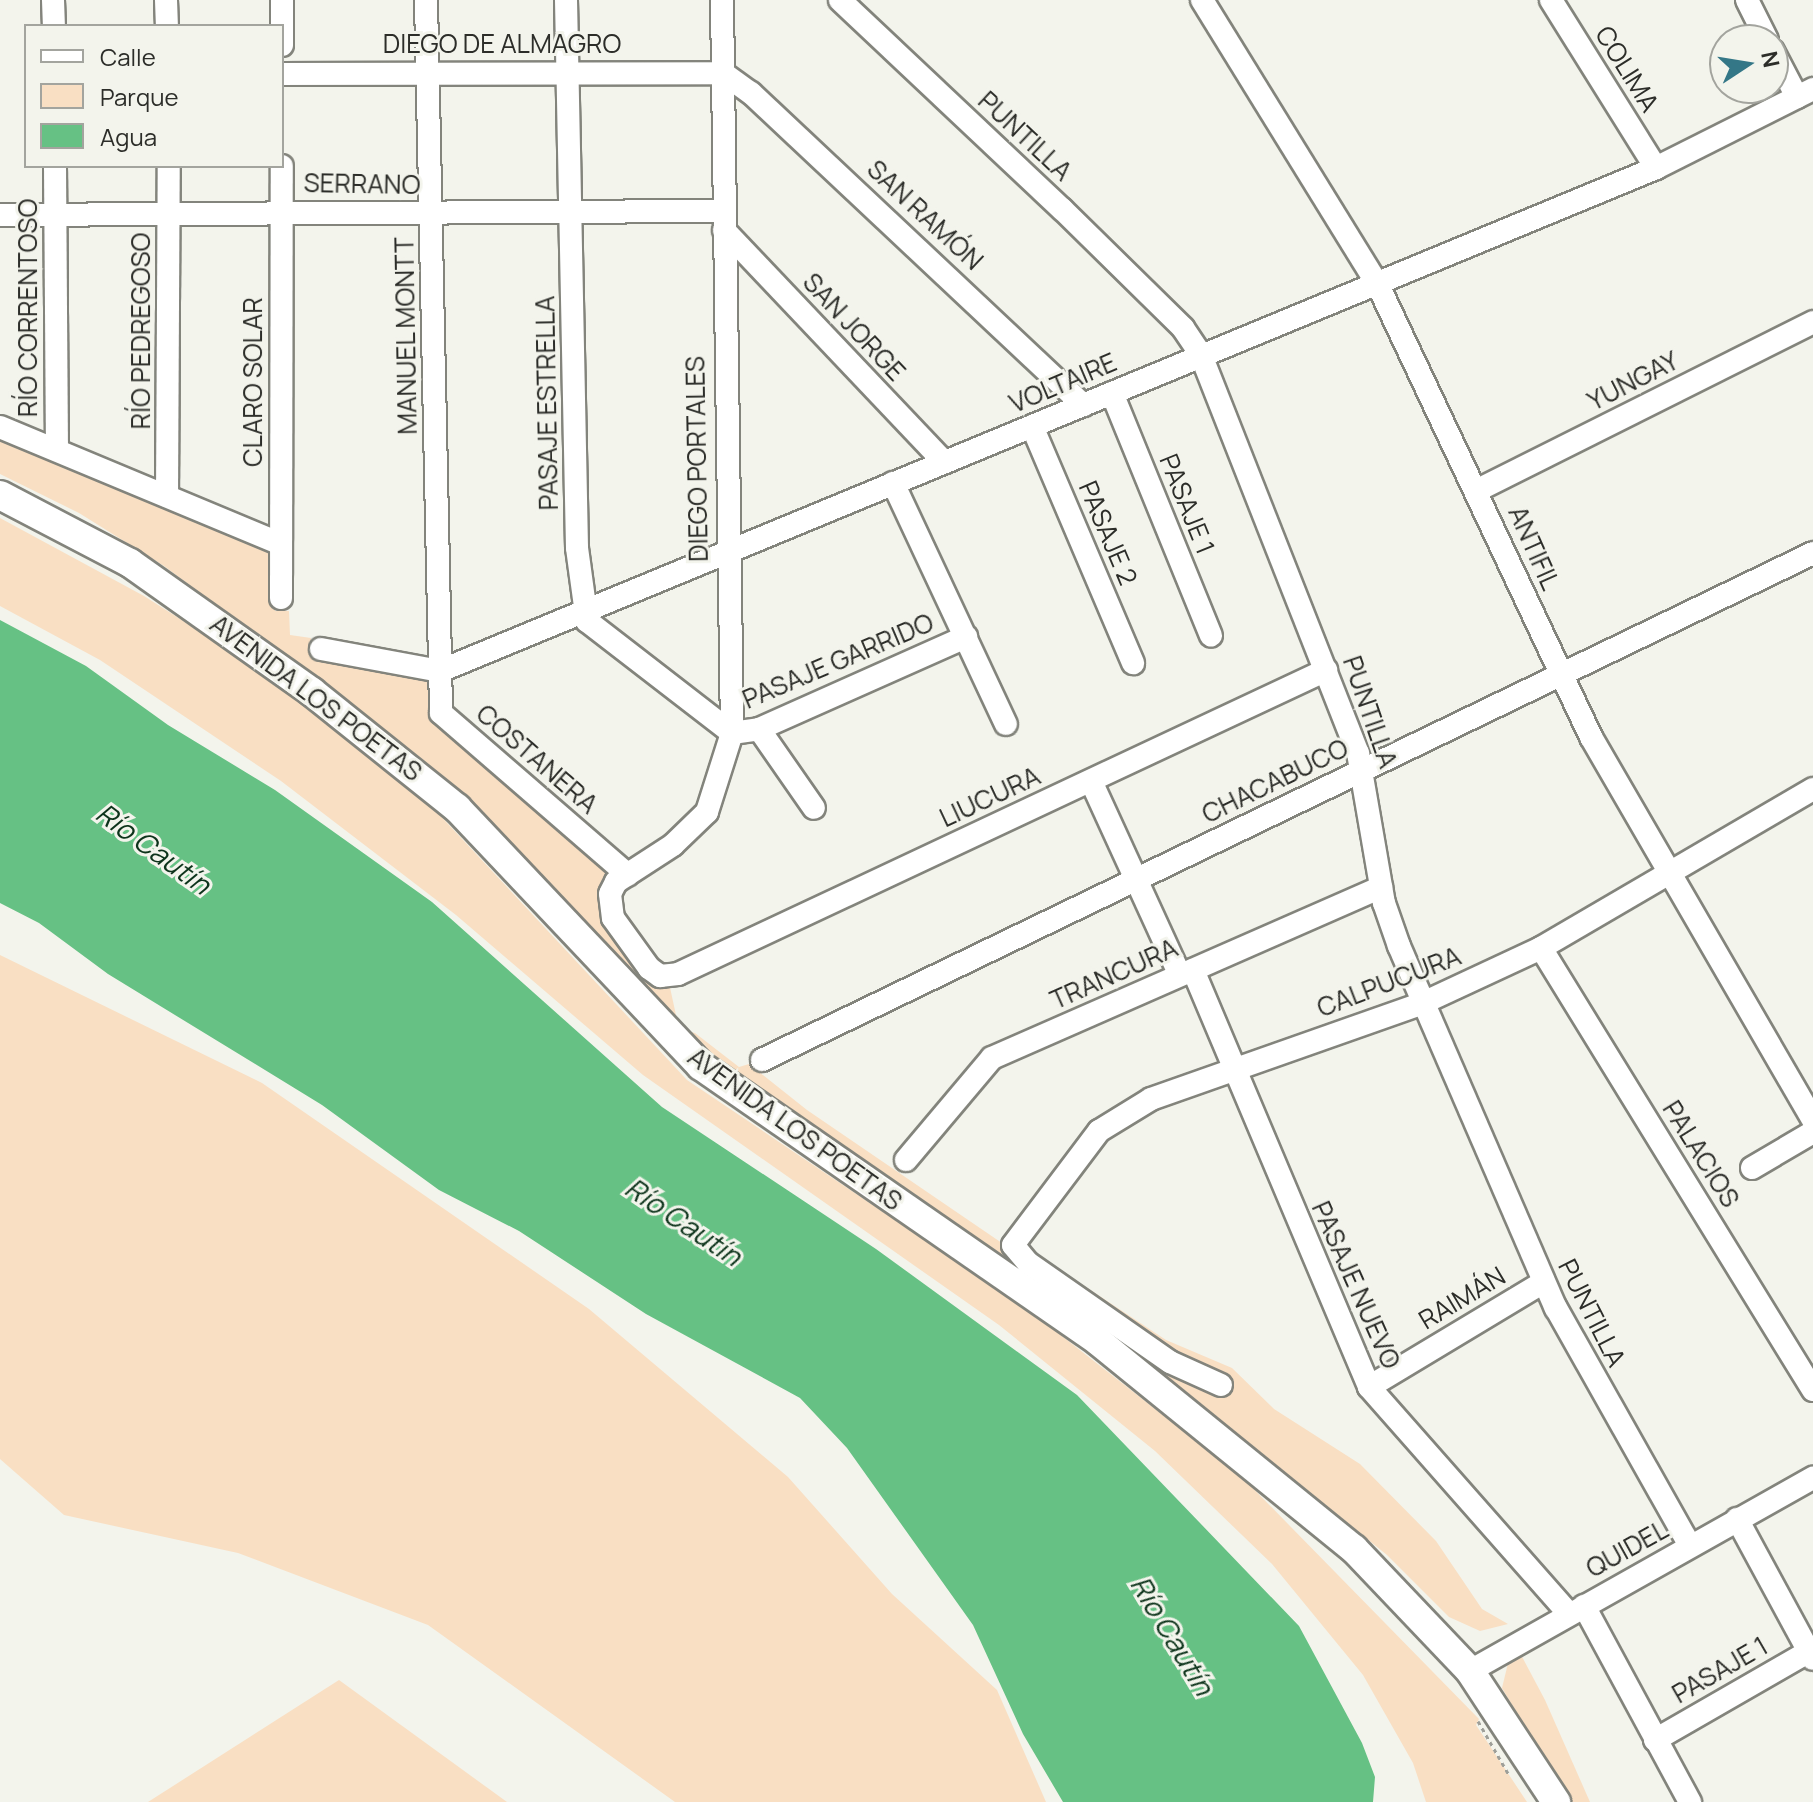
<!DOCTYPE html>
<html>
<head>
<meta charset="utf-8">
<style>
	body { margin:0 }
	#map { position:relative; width:1813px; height:1802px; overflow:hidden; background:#f3f4ec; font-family:Manrope,sans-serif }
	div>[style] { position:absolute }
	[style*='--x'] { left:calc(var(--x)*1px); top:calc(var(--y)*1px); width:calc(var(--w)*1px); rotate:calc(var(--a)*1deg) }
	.green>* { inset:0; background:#f9dfc3 }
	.water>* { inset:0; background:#66c184 }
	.path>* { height:3px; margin-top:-1.5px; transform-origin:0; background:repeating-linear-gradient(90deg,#9e9f99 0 4px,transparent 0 8px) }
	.roads { filter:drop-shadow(2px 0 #83847c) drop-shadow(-2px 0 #83847c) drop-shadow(0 2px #83847c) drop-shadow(0 -2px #83847c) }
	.minor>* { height:22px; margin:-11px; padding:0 11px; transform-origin:11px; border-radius:11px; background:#fff }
	.major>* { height:28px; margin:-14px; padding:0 14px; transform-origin:14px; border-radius:14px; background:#fff }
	span { translate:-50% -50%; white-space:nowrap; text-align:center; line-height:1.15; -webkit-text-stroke:6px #f3f4ec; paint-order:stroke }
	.street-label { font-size:26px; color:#2c2d29 }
	.water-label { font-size:28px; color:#0d341b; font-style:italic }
	.legend { position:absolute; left:24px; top:24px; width:260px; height:144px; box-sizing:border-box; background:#f3f4ec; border:2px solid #a3a49e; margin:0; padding:10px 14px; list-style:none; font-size:24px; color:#2c2d29 }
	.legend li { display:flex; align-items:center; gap:16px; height:40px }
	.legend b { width:40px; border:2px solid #a3a49e }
	.north { position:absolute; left:1709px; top:24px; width:80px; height:80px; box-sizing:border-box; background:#f3f4ec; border:2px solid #a3a49e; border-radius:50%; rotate:78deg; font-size:22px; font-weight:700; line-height:32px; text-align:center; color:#2c2d29 }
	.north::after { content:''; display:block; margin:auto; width:28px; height:36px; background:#347787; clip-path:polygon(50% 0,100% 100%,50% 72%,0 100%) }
</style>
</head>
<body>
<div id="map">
	<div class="green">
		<i style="clip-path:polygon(0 436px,276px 554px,275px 611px,289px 611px,290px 635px,311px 638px,309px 656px,424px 677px,433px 692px,624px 879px,607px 894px,666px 969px,679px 1029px,695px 1033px,739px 1067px,749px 1064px,807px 1110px,1018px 1254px,1024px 1246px,1166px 1340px,1232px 1368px,1274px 1409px,1360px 1464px,1436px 1541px,1482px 1609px,1508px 1624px,1480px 1631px,1449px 1617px,1387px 1555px,1109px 1330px,681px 1036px,516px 849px,422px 759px,164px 566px,79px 513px,0 474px)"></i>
		<i style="clip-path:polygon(0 518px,144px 596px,303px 697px,394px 766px,687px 1080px,1030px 1311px,1242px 1477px,1479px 1719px,1476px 1725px,1527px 1802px,1426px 1802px,1413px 1763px,1363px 1675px,1272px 1564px,1155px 1451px,999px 1325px,643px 1075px,456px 915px,281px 781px,100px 660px,0 606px)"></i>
		<i style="clip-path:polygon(0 955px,262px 1083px,589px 1309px,788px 1477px,892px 1594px,997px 1690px,1046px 1802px,675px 1802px,428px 1625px,238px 1553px,64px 1515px,0 1459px)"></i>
		<i style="clip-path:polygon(1519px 1651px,1545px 1700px,1590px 1802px,1569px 1802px,1502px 1688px,1509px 1659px)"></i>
		<i style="clip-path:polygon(339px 1680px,507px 1802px,148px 1802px)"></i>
	</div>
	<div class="water">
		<i style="clip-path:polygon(0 620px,86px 666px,168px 725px,275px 790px,432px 902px,662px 1107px,876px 1249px,1077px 1395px,1299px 1626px,1362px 1743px,1375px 1777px,1373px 1802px,1063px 1802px,1023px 1734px,973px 1625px,847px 1448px,800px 1398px,646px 1314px,519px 1231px,439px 1190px,322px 1105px,108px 974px,39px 923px,0 903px)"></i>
	</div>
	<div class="path">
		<i style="--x:1478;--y:1721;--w:62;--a:60.1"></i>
	</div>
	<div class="roads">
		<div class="minor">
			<i style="--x:53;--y:0;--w:26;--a:88"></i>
			<i style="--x:166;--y:0;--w:26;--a:88"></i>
			<i style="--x:426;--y:0;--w:713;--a:88.79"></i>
			<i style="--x:441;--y:713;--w:247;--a:40.9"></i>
			<i style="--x:566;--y:0;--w:548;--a:88.85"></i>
			<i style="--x:577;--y:548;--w:74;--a:82.2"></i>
			<i style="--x:587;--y:621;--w:183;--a:37.7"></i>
			<i style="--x:732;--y:733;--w:27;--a:-8"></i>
			<i style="--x:759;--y:729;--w:227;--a:-24"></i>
			<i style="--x:722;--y:0;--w:733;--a:89.22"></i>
			<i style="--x:732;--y:733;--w:83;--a:107.6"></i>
			<i style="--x:707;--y:812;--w:47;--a:135.9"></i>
			<i style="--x:673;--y:845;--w:68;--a:147"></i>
			<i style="--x:616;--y:882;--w:13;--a:117"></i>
			<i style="--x:610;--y:894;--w:24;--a:83"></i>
			<i style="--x:613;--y:918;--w:62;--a:54.2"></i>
			<i style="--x:649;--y:968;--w:14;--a:36"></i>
			<i style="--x:660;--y:976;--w:18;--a:-6"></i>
			<i style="--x:678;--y:974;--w:716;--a:-25.13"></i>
			<i style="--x:840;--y:0;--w:305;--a:43.3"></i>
			<i style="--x:1062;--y:209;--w:170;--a:44.5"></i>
			<i style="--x:1183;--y:328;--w:32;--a:56"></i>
			<i style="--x:1201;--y:355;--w:428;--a:68.5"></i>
			<i style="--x:1358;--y:753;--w:152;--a:80.2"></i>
			<i style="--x:1384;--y:903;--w:46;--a:70.8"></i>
			<i style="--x:1399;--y:946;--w:395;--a:66.6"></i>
			<i style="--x:1556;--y:1308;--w:273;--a:60.6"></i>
			<i style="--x:1202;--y:0;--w:333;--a:58.3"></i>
			<i style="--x:1377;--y:283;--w:502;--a:64.76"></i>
			<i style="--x:1591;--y:737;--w:443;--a:59.9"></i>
			<i style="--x:1551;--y:0;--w:198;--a:58"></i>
			<i style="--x:1747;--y:0;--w:45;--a:63.4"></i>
			<i style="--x:282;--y:45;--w:45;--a:-90"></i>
			<i style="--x:1773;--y:51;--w:52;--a:62.4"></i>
			<i style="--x:282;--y:74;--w:441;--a:-0.1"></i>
			<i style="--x:723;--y:73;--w:34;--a:36"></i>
			<i style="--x:751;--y:93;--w:456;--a:43.2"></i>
			<i style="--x:55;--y:166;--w:284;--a:89.6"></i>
			<i style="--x:0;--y:215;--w:723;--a:-0.32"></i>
			<i style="--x:724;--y:230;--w:320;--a:46.5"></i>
			<i style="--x:1112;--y:393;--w:262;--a:67.8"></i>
			<i style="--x:1032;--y:426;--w:258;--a:66.9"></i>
			<i style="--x:0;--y:427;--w:304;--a:22.6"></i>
			<i style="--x:893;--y:483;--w:266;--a:64.9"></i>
			<i style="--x:1478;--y:490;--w:375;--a:-26.6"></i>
			<i style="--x:167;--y:496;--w:330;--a:-89.7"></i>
			<i style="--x:281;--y:598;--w:432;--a:-89.9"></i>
			<i style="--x:321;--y:649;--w:121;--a:10.5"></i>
			<i style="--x:440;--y:671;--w:1316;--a:-22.47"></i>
			<i style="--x:1656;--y:168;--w:176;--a:-26.7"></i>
			<i style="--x:759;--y:729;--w:96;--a:55.2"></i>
			<i style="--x:1091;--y:781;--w:213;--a:65.4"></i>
			<i style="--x:1541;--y:948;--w:519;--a:58.39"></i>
			<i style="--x:1193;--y:970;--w:453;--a:67.1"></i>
			<i style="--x:1369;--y:1387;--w:303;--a:48.6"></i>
			<i style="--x:762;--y:1060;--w:1167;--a:-25.75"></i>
			<i style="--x:906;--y:1160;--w:133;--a:-49.9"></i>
			<i style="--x:992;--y:1058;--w:425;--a:-23.7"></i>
			<i style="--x:1752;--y:1168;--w:71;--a:-30.5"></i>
			<i style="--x:1221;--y:1385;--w:56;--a:-155.7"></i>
			<i style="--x:1170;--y:1362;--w:173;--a:-145.1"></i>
			<i style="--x:1028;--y:1263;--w:23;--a:-130"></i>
			<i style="--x:1013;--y:1245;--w:143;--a:-53"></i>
			<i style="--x:1099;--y:1131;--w:61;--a:-31.6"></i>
			<i style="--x:1151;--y:1099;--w:288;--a:-19.4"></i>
			<i style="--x:1423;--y:1003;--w:130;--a:-25"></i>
			<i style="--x:1541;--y:948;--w:315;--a:-30.3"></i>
			<i style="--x:1369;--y:1387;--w:204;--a:-31"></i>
			<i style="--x:1737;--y:1519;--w:159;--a:61.5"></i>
			<i style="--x:1584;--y:1606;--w:223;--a:61.6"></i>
			<i style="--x:1470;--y:1671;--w:394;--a:-29.4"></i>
			<i style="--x:1655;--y:1740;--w:182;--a:-29.9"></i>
		</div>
		<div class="major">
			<i style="--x:0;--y:495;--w:147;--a:27.6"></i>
			<i style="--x:130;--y:563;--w:223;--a:35.3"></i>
			<i style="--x:312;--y:692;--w:186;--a:38.7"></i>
			<i style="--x:457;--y:808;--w:355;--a:46.6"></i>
			<i style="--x:701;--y:1066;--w:484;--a:34.7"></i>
			<i style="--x:1099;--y:1342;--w:328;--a:39.1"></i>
			<i style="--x:1354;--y:1549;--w:168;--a:46.4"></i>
			<i style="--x:1470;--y:1671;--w:157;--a:56.7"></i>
		</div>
	</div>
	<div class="street-label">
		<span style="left:502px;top:44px">DIEGO DE ALMAGRO</span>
		<span style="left:1627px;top:69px;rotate:58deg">COLIMA</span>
		<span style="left:1025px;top:136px;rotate:43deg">PUNTILLA</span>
		<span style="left:362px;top:184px;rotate:1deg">SERRANO</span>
		<span style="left:925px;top:215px;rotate:43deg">SAN RAMÓN</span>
		<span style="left:28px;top:308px;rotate:-90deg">RÍO CORRENTOSO</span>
		<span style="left:854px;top:327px;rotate:47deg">SAN JORGE</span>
		<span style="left:141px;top:331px;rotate:-90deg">RÍO PEDREGOSO</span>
		<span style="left:406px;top:336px;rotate:-91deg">MANUEL MONTT</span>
		<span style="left:1633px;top:381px;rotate:-27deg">YUNGAY</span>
		<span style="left:253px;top:382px;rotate:-90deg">CLARO SOLAR</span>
		<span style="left:1063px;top:383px;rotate:-23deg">VOLTAIRE</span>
		<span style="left:547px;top:403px;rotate:-91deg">PASAJE ESTRELLA</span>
		<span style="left:697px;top:459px;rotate:-91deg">DIEGO PORTALES</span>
		<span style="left:1187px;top:504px;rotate:68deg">PASAJE 1</span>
		<span style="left:1108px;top:533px;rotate:67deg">PASAJE 2</span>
		<span style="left:1534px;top:548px;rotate:66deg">ANTIFIL</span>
		<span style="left:838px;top:661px;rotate:-23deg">PASAJE GARRIDO</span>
		<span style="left:316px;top:698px;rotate:37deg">AVENIDA LOS POETAS</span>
		<span style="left:1370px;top:712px;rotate:71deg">PUNTILLA</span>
		<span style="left:537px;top:759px;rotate:41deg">COSTANERA</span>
		<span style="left:1275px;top:781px;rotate:-26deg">CHACABUCO</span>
		<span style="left:990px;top:797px;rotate:-25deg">LIUCURA</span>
		<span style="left:1114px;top:974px;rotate:-24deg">TRANCURA</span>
		<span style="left:1389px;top:982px;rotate:-21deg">CALPUCURA</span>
		<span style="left:795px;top:1129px;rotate:36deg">AVENIDA LOS POETAS</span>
		<span style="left:1701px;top:1154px;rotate:58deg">PALACIOS</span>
		<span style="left:1356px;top:1285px;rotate:66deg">PASAJE NUEVO</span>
		<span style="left:1462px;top:1298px;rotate:-31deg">RAIMÁN</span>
		<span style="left:1592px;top:1313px;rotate:63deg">PUNTILLA</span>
		<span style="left:1627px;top:1549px;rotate:-29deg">QUIDEL</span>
		<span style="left:1720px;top:1670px;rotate:-30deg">PASAJE 1</span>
	</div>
	<div class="water-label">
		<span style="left:154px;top:848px;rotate:36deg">Río Cautín</span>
		<span style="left:684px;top:1221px;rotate:34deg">Río Cautín</span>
		<span style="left:1173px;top:1635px;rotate:59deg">Río Cautín</span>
	</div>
	<ul class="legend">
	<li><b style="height:10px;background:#fff"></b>Calle</li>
	<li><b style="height:22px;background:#f9dfc3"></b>Parque</li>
	<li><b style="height:22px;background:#66c184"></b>Agua</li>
	</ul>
	<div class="north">N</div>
</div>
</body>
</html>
